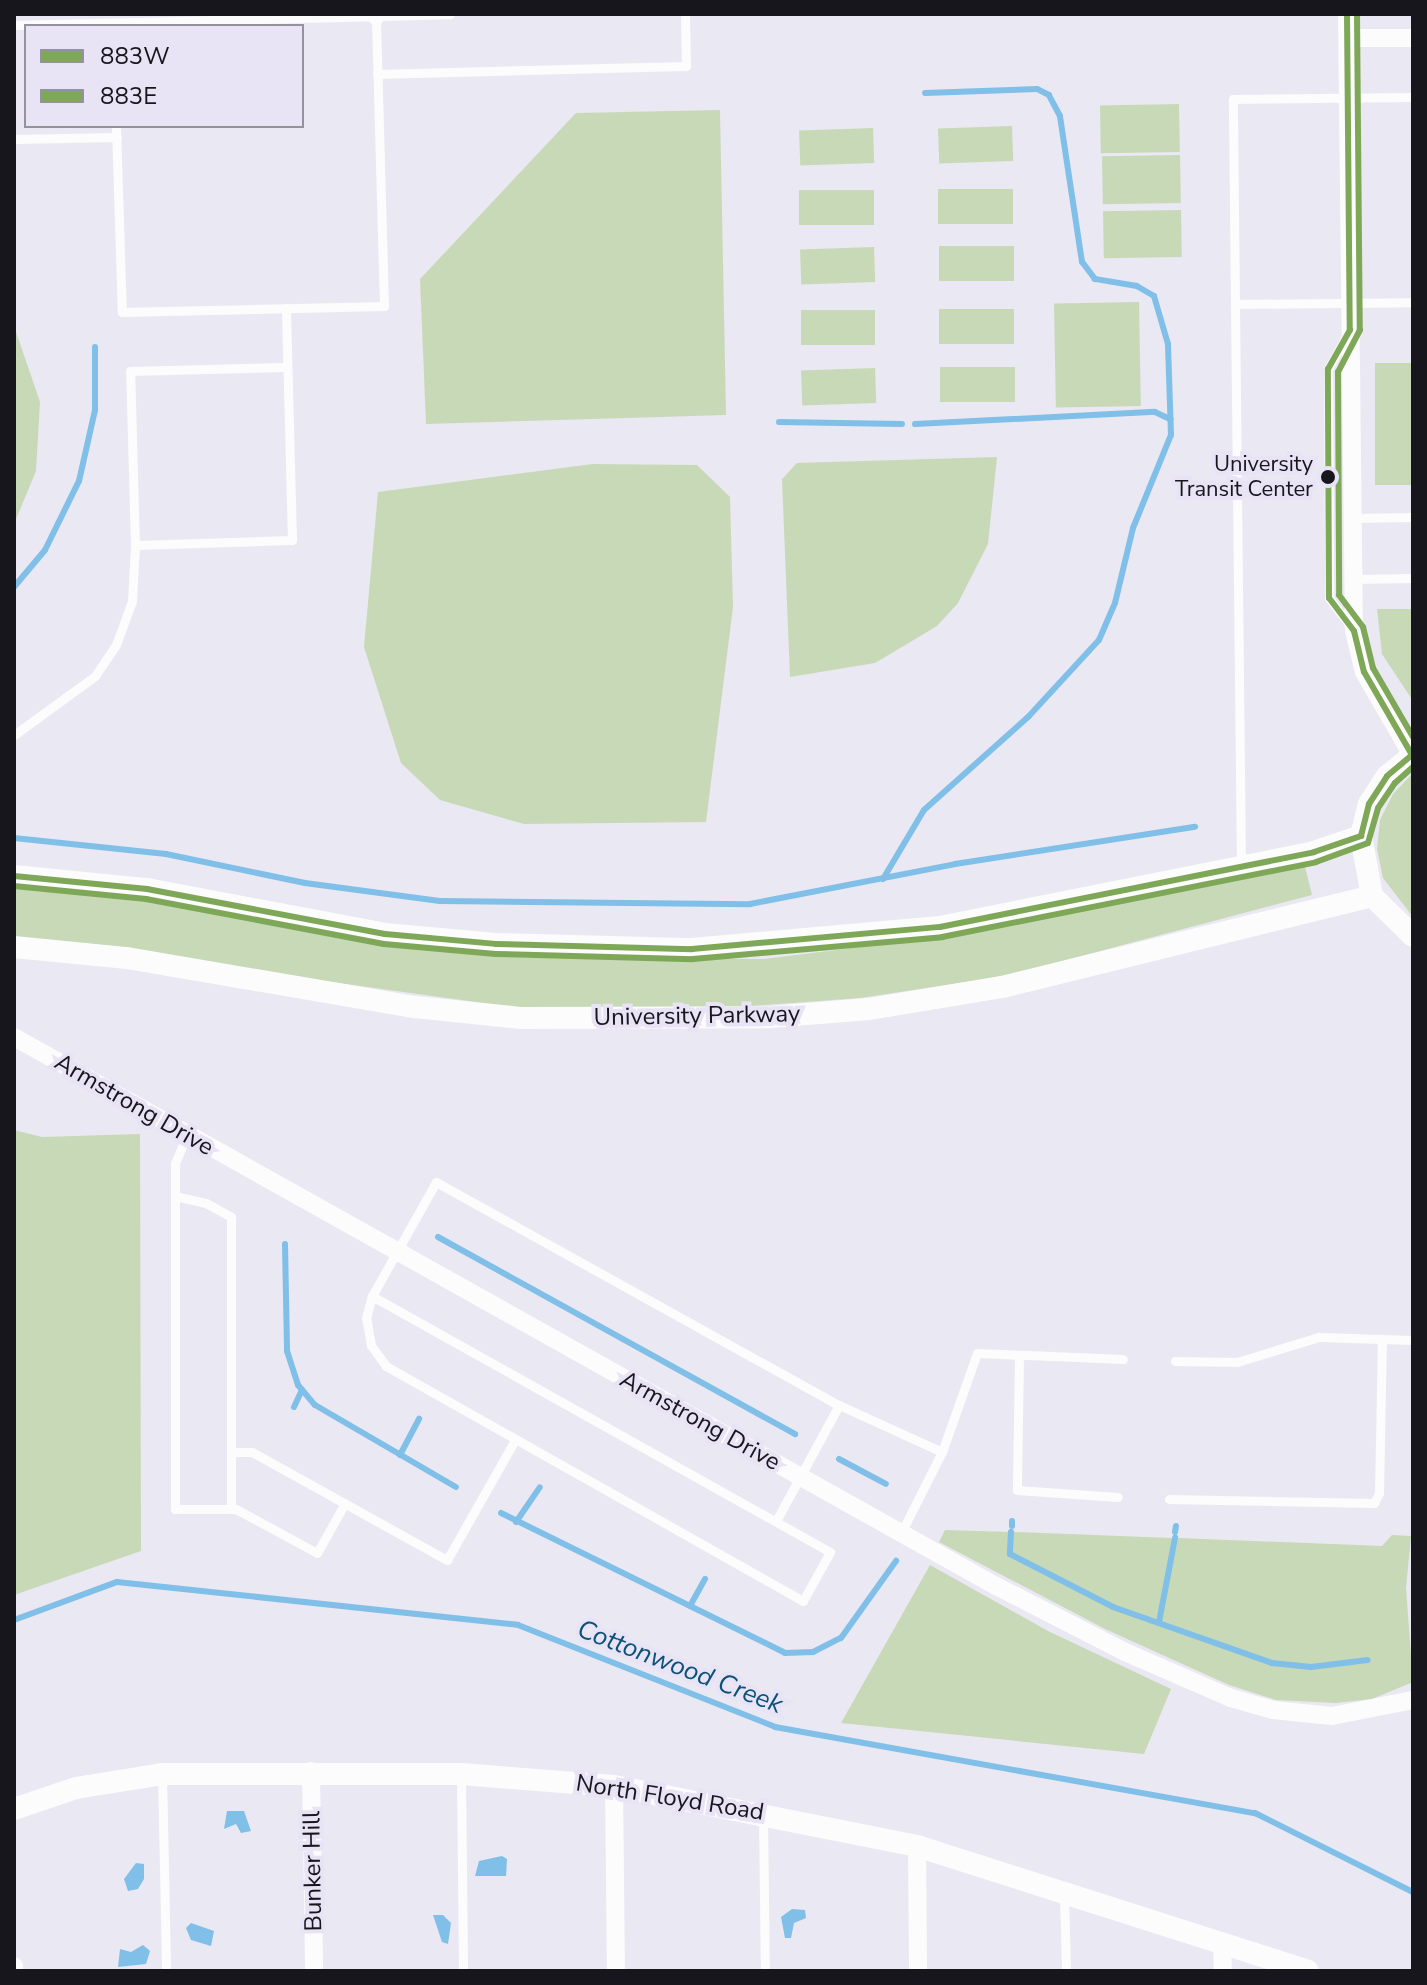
<!DOCTYPE html>
<html>
<head>
<meta charset="utf-8">
<style>
	body { margin:0 }
	#map { position:relative; width:1427px; height:1985px; overflow:hidden; background:#eae8f2; font-family:"Nunito Sans",sans-serif }
	div>[style] { position:absolute }
	[style*='--x'] { left:calc(var(--x)*1px); top:calc(var(--y)*1px); width:calc(var(--w)*1px); rotate:calc(var(--a)*1deg) }
	.green>* { inset:0; background:#c8d9b7; transform-origin:0 0 }
	.water>* { inset:0; background:#80bfe8 }
	.stream>* { height:6px; margin:-3px; padding:0 3px; transform-origin:3px; border-radius:3px; background:#80bfe8 }
	.service>* { height:9px; margin:-4.5px; padding:0 4.5px; transform-origin:4.5px; border-radius:4.5px; background:#fcfcfd }
	.minor>* { height:18px; margin:-9px; padding:0 9px; transform-origin:9px; border-radius:9px; background:#fcfcfd }
	.tertiary>* { height:22px; margin:-11px; padding:0 11px; transform-origin:11px; border-radius:11px; background:#fcfcfd }
	.bus-1>* { height:6px; margin:-3px; padding:0 3px; transform-origin:3px; border-radius:3px; background:#7ea858 }
	.bus-2>* { height:6px; margin:-3px; padding:0 3px; transform-origin:3px; border-radius:3px; background:#7ea858 }
	.dots>* { width:22px; height:22px; translate:-50% -50%; box-sizing:border-box; border:4px solid #e8e4f6; border-radius:50% }
	span { translate:-50% -50%; white-space:nowrap; text-align:center; line-height:1.15; -webkit-text-stroke:8px #e8e4f6; paint-order:stroke }
	.bus-label { font-size:22px; color:#17161c }
	.right { translate:-100% -50%; text-align:right }
	.street-label { font-size:24px; color:#17161c }
	.water-label { font-size:26px; color:#0a5277; font-style:italic }
	.frame { position:absolute; inset:0; border:16px solid #17161c; pointer-events:none }
	.legend { position:absolute; left:24px; top:24px; width:280px; height:104px; box-sizing:border-box; background:#e8e4f6; border:2px solid #94929f; margin:0; padding:10px 14px; list-style:none; font-size:24px; color:#17161c }
	.legend li { display:flex; align-items:center; gap:16px; height:40px }
	.legend b { width:40px; border:2px solid #94929f }
</style>
</head>
<body>
<div id="map">
	<div class="green">
		<i style="left:1179px;top:104px;width:48px;height:79px;rotate:89deg"></i>
		<i style="clip-path:polygon(720px 110px,726px 415px,426px 424px,420px 279px,576px 113px)"></i>
		<i style="left:1012px;top:126px;width:35px;height:74px;rotate:88deg"></i>
		<i style="left:873px;top:128px;width:35px;height:74px;rotate:88deg"></i>
		<i style="left:1180px;top:155px;width:48px;height:78px;rotate:89deg"></i>
		<i style="left:938px;top:189px;width:75px;height:35px"></i>
		<i style="left:874px;top:190px;width:35px;height:75px;rotate:90deg"></i>
		<i style="left:1181px;top:210px;width:47px;height:78px;rotate:89deg"></i>
		<i style="left:1014px;top:246px;width:35px;height:75px;rotate:90deg"></i>
		<i style="left:874px;top:247px;width:35px;height:74px;rotate:88deg"></i>
		<i style="left:1139px;top:302px;width:104px;height:85px;rotate:89deg"></i>
		<i style="left:939px;top:309px;width:75px;height:35px"></i>
		<i style="left:801px;top:310px;width:74px;height:35px"></i>
		<i style="clip-path:polygon(14px 326px,40px 402px,36px 471px,14px 524px)"></i>
		<i style="left:1413px;top:363px;width:122px;height:38px;rotate:90deg"></i>
		<i style="left:1015px;top:367px;width:35px;height:75px;rotate:90deg"></i>
		<i style="left:875px;top:368px;width:35px;height:74px;rotate:88deg"></i>
		<i style="clip-path:polygon(997px 457px,988px 544px,958px 603px,937px 626px,875px 663px,790px 677px,782px 479px,797px 463px)"></i>
		<i style="clip-path:polygon(593px 464px,697px 465px,730px 497px,733px 607px,706px 822px,524px 824px,440px 800px,401px 763px,364px 647px,378px 492px)"></i>
		<i style="clip-path:polygon(1377px 609px,1413px 609px,1413px 701px,1382px 654px)"></i>
		<i style="clip-path:polygon(1413px 773px,1413px 917px,1383px 878px,1377px 849px,1380px 820px,1393px 794px)"></i>
		<i style="clip-path:polygon(1304px 863px,1312px 895px,1006px 976px,860px 998px,725px 1008px,519px 1008px,14px 938px,14px 888px,145px 900px,396px 945px,528px 958px,764px 959px,956px 935px)"></i>
		<i style="clip-path:polygon(14px 1130px,42px 1137px,140px 1134px,141px 1551px,14px 1595px)"></i>
		<i style="clip-path:polygon(945px 1530px,1009px 1532px,1010px 1551px,1014px 1532px,1172px 1538px,1174px 1557px,1178px 1538px,1382px 1546px,1392px 1535px,1411px 1536px,1406px 1588px,1413px 1682px,1372px 1699px,1336px 1703px,1276px 1700px,1229px 1685px,1105px 1629px,939px 1542px)"></i>
		<i style="clip-path:polygon(930px 1565px,1048px 1631px,1171px 1689px,1144px 1754px,841px 1723px)"></i>
	</div>
	<div class="water">
		<i style="clip-path:polygon(227px 1811px,244px 1811px,251px 1831px,241px 1833px,236px 1824px,224px 1829px)"></i>
		<i style="clip-path:polygon(502px 1856px,507px 1859px,506px 1876px,475px 1876px,479px 1861px)"></i>
		<i style="clip-path:polygon(136px 1863px,144px 1864px,144px 1879px,138px 1889px,128px 1891px,124px 1879px)"></i>
		<i style="clip-path:polygon(792px 1909px,805px 1910px,806px 1918px,794px 1923px,791px 1938px,785px 1938px,781px 1917px)"></i>
		<i style="clip-path:polygon(433px 1915px,443px 1915px,451px 1923px,448px 1944px,442px 1942px)"></i>
		<i style="clip-path:polygon(191px 1923px,214px 1931px,211px 1946px,191px 1940px,186px 1928px)"></i>
		<i style="clip-path:polygon(143px 1945px,150px 1951px,146px 1964px,118px 1967px,120px 1949px,131px 1952px)"></i>
	</div>
	<div class="stream">
		<i style="--x:779;--y:422;--w:123;--a:0.9"></i>
		<i style="--x:915;--y:424;--w:240;--a:-2.9"></i>
		<i style="--x:1155;--y:412;--w:17;--a:25"></i>
		<i style="--x:14;--y:587;--w:48;--a:-50"></i>
		<i style="--x:45;--y:550;--w:77;--a:-63.8"></i>
		<i style="--x:79;--y:481;--w:73;--a:-77.3"></i>
		<i style="--x:95;--y:410;--w:63;--a:-90"></i>
		<i style="--x:14;--y:838;--w:153;--a:6"></i>
		<i style="--x:166;--y:854;--w:142;--a:11.8"></i>
		<i style="--x:305;--y:883;--w:136;--a:7.6"></i>
		<i style="--x:440;--y:901;--w:310;--a:0.6"></i>
		<i style="--x:750;--y:904;--w:209;--a:-11"></i>
		<i style="--x:955;--y:864;--w:243;--a:-8.8"></i>
		<i style="--x:883;--y:879;--w:80;--a:-59.3"></i>
		<i style="--x:924;--y:810;--w:141;--a:-41.8"></i>
		<i style="--x:1029;--y:716;--w:103;--a:-47.4"></i>
		<i style="--x:1099;--y:640;--w:40;--a:-66.6"></i>
		<i style="--x:1115;--y:603;--w:77;--a:-76.5"></i>
		<i style="--x:1133;--y:528;--w:100;--a:-67.8"></i>
		<i style="--x:1171;--y:435;--w:91;--a:-91.9"></i>
		<i style="--x:1168;--y:344;--w:50;--a:-106.3"></i>
		<i style="--x:1154;--y:296;--w:20;--a:-150"></i>
		<i style="--x:1137;--y:286;--w:43;--a:-170.5"></i>
		<i style="--x:1095;--y:279;--w:21;--a:-127"></i>
		<i style="--x:1082;--y:262;--w:148;--a:-98.6"></i>
		<i style="--x:1060;--y:116;--w:24;--a:-118"></i>
		<i style="--x:1049;--y:95;--w:13;--a:-153"></i>
		<i style="--x:1037;--y:89;--w:112;--a:178"></i>
		<i style="--x:438;--y:1237;--w:408;--a:28.9"></i>
		<i style="--x:285;--y:1244;--w:107;--a:88.9"></i>
		<i style="--x:287;--y:1351;--w:36;--a:72"></i>
		<i style="--x:298;--y:1385;--w:26;--a:50"></i>
		<i style="--x:315;--y:1405;--w:163;--a:30.2"></i>
		<i style="--x:294;--y:1407;--w:19;--a:-65"></i>
		<i style="--x:400;--y:1455;--w:41;--a:-62.2"></i>
		<i style="--x:839;--y:1459;--w:53;--a:28"></i>
		<i style="--x:501;--y:1513;--w:317;--a:26.2"></i>
		<i style="--x:785;--y:1653;--w:28;--a:-2"></i>
		<i style="--x:813;--y:1652;--w:31;--a:-27"></i>
		<i style="--x:841;--y:1638;--w:95;--a:-54.5"></i>
		<i style="--x:516;--y:1522;--w:42;--a:-55.6"></i>
		<i style="--x:1012;--y:1526;--w:5;--a:-90"></i>
		<i style="--x:1011;--y:1532;--w:22;--a:93"></i>
		<i style="--x:1010;--y:1554;--w:116;--a:27.2"></i>
		<i style="--x:1113;--y:1607;--w:169;--a:19.4"></i>
		<i style="--x:1272;--y:1663;--w:39;--a:6"></i>
		<i style="--x:1311;--y:1667;--w:57;--a:-7"></i>
		<i style="--x:1175;--y:1532;--w:6;--a:-81"></i>
		<i style="--x:690;--y:1606;--w:31;--a:-61"></i>
		<i style="--x:14;--y:1620;--w:110;--a:-20.3"></i>
		<i style="--x:117;--y:1582;--w:403;--a:6.1"></i>
		<i style="--x:518;--y:1625;--w:277;--a:21.6"></i>
		<i style="--x:775;--y:1727;--w:488;--a:10.2"></i>
		<i style="--x:1255;--y:1813;--w:177;--a:26.6"></i>
		<i style="--x:1159;--y:1622;--w:86;--a:-79.2"></i>
	</div>
	<div class="service">
		<i style="--x:14;--y:25;--w:436;--a:-1.4"></i>
		<i style="--x:377;--y:74;--w:309;--a:-1.5"></i>
		<i style="--x:686;--y:66;--w:52;--a:-91.1"></i>
		<i style="--x:116;--y:126;--w:186;--a:88.2"></i>
		<i style="--x:122;--y:312;--w:262;--a:-1.3"></i>
		<i style="--x:384;--y:306;--w:290;--a:-91.6"></i>
		<i style="--x:14;--y:139;--w:103;--a:-1.1"></i>
		<i style="--x:1235;--y:304;--w:205;--a:-90.6"></i>
		<i style="--x:1233;--y:99;--w:180;--a:-0.6"></i>
		<i style="--x:1348;--y:333;--w:41;--a:119.1"></i>
		<i style="--x:1328;--y:369;--w:229;--a:89.7"></i>
		<i style="--x:1329;--y:598;--w:39;--a:53"></i>
		<i style="--x:1352;--y:518;--w:61;--a:-0.9"></i>
		<i style="--x:135;--y:545;--w:174;--a:-91.6"></i>
		<i style="--x:130;--y:371;--w:157;--a:-1.5"></i>
		<i style="--x:1352;--y:579;--w:61;--a:-0.9"></i>
		<i style="--x:14;--y:735;--w:100;--a:-36.1"></i>
		<i style="--x:95;--y:676;--w:37;--a:-56"></i>
		<i style="--x:116;--y:645;--w:47;--a:-70"></i>
		<i style="--x:132;--y:601;--w:56;--a:-86.9"></i>
		<i style="--x:135;--y:545;--w:157;--a:-1.8"></i>
		<i style="--x:292;--y:540;--w:232;--a:-91.5"></i>
		<i style="--x:1241;--y:866;--w:562;--a:-90.61"></i>
		<i style="--x:1235;--y:304;--w:178;--a:-0.6"></i>
		<i style="--x:187;--y:1135;--w:30;--a:113"></i>
		<i style="--x:175;--y:1163;--w:346;--a:90"></i>
		<i style="--x:175;--y:1509;--w:61;--a:0"></i>
		<i style="--x:236;--y:1509;--w:92;--a:28.5"></i>
		<i style="--x:317;--y:1553;--w:57;--a:-60.8"></i>
		<i style="--x:175;--y:1196;--w:32;--a:13"></i>
		<i style="--x:206;--y:1203;--w:29;--a:29"></i>
		<i style="--x:231;--y:1217;--w:292;--a:90"></i>
		<i style="--x:372;--y:1296;--w:525;--a:29.2"></i>
		<i style="--x:830;--y:1552;--w:56;--a:118.9"></i>
		<i style="--x:803;--y:1601;--w:479;--a:-150.6"></i>
		<i style="--x:386;--y:1366;--w:26;--a:-126"></i>
		<i style="--x:371;--y:1345;--w:27;--a:-100"></i>
		<i style="--x:366;--y:1318;--w:23;--a:-75"></i>
		<i style="--x:372;--y:1296;--w:131;--a:-60.7"></i>
		<i style="--x:436;--y:1182;--w:461;--a:29"></i>
		<i style="--x:839;--y:1405;--w:113;--a:24.5"></i>
		<i style="--x:1019;--y:1356;--w:134;--a:90.9"></i>
		<i style="--x:1017;--y:1490;--w:101;--a:4"></i>
		<i style="--x:1175;--y:1361;--w:62;--a:0.9"></i>
		<i style="--x:1237;--y:1362;--w:86;--a:-17"></i>
		<i style="--x:1319;--y:1337;--w:94;--a:1.8"></i>
		<i style="--x:231;--y:1452;--w:21;--a:0"></i>
		<i style="--x:252;--y:1452;--w:223;--a:29"></i>
		<i style="--x:447;--y:1560;--w:138;--a:-60.5"></i>
		<i style="--x:1169;--y:1499;--w:205;--a:1.1"></i>
		<i style="--x:1374;--y:1503;--w:11;--a:-63"></i>
		<i style="--x:1379;--y:1493;--w:153;--a:-88.9"></i>
		<i style="--x:776;--y:1521;--w:132;--a:-61.5"></i>
		<i style="--x:901;--y:1533;--w:91;--a:-63.2"></i>
		<i style="--x:942;--y:1452;--w:105;--a:-70.5"></i>
		<i style="--x:977;--y:1353;--w:146;--a:2.4"></i>
		<i style="--x:162;--y:1774;--w:197;--a:88.8"></i>
		<i style="--x:461;--y:1774;--w:197;--a:89.4"></i>
		<i style="--x:763;--y:1817;--w:154;--a:89.3"></i>
		<i style="--x:1064;--y:1894;--w:77;--a:88.5"></i>
	</div>
	<div class="minor">
		<i style="--x:376;--y:14;--w:2;--a:90"></i>
		<i style="--x:1347;--y:14;--w:617;--a:89.35"></i>
		<i style="--x:1354;--y:631;--w:42;--a:76.3"></i>
		<i style="--x:1364;--y:672;--w:96;--a:60"></i>
		<i style="--x:1348;--y:38;--w:65;--a:0"></i>
		<i style="--x:14;--y:1037;--w:1125;--a:29.21"></i>
		<i style="--x:996;--y:1586;--w:145;--a:27.1"></i>
		<i style="--x:1125;--y:1652;--w:116;--a:23.5"></i>
		<i style="--x:1231;--y:1698;--w:44;--a:15.9"></i>
		<i style="--x:1273;--y:1710;--w:59;--a:5.8"></i>
		<i style="--x:1332;--y:1716;--w:83;--a:-11.2"></i>
		<i style="--x:311;--y:1771;--w:200;--a:89.1"></i>
		<i style="--x:614;--y:1786;--w:185;--a:89.4"></i>
		<i style="--x:917;--y:1846;--w:125;--a:89.5"></i>
		<i style="--x:1222;--y:1944;--w:27;--a:88"></i>
		<i style="--x:14;--y:1966;--w:5;--a:90"></i>
	</div>
	<div class="tertiary">
		<i style="--x:1413;--y:755;--w:33;--a:141"></i>
		<i style="--x:1387;--y:776;--w:33;--a:123"></i>
		<i style="--x:1369;--y:804;--w:33;--a:104"></i>
		<i style="--x:1361;--y:836;--w:61;--a:79.6"></i>
		<i style="--x:1372;--y:896;--w:57;--a:44.3"></i>
		<i style="--x:14;--y:876;--w:134;--a:5.6"></i>
		<i style="--x:147;--y:889;--w:242;--a:10.7"></i>
		<i style="--x:385;--y:934;--w:111;--a:5.1"></i>
		<i style="--x:496;--y:944;--w:196;--a:1.5"></i>
		<i style="--x:692;--y:949;--w:249;--a:-5.1"></i>
		<i style="--x:940;--y:927;--w:381;--a:-11.3"></i>
		<i style="--x:1314;--y:852;--w:50;--a:-18.8"></i>
		<i style="--x:14;--y:947;--w:114;--a:5.6"></i>
		<i style="--x:127;--y:958;--w:292;--a:9.7"></i>
		<i style="--x:415;--y:1007;--w:108;--a:5.9"></i>
		<i style="--x:522;--y:1018;--w:248;--a:-0.2"></i>
		<i style="--x:770;--y:1017;--w:99;--a:-4.6"></i>
		<i style="--x:869;--y:1009;--w:135;--a:-9.4"></i>
		<i style="--x:1002;--y:987;--w:381;--a:-13.8"></i>
		<i style="--x:14;--y:1809;--w:65;--a:-18.7"></i>
		<i style="--x:76;--y:1788;--w:87;--a:-9.2"></i>
		<i style="--x:162;--y:1774;--w:299;--a:0"></i>
		<i style="--x:461;--y:1774;--w:153;--a:4.5"></i>
		<i style="--x:614;--y:1786;--w:309;--a:11.2"></i>
		<i style="--x:917;--y:1846;--w:410;--a:17.7"></i>
	</div>
	<div class="bus-1">
		<i style="--x:1347;--y:14;--w:316;--a:89.5"></i>
		<i style="--x:14;--y:876;--w:134;--a:5.6"></i>
		<i style="--x:147;--y:889;--w:242;--a:10.7"></i>
		<i style="--x:385;--y:934;--w:111;--a:5.1"></i>
		<i style="--x:496;--y:944;--w:196;--a:1.5"></i>
		<i style="--x:692;--y:949;--w:249;--a:-5.1"></i>
		<i style="--x:940;--y:927;--w:381;--a:-11.3"></i>
		<i style="--x:1314;--y:852;--w:50;--a:-18.8"></i>
		<i style="--x:1361;--y:836;--w:33;--a:-76"></i>
		<i style="--x:1369;--y:804;--w:33;--a:-57"></i>
		<i style="--x:1387;--y:776;--w:33;--a:-40"></i>
		<i style="--x:1412;--y:755;--w:96;--a:-120"></i>
		<i style="--x:1364;--y:672;--w:42;--a:-103.7"></i>
		<i style="--x:1354;--y:631;--w:41;--a:-127.1"></i>
		<i style="--x:1329;--y:598;--w:229;--a:-90.3"></i>
		<i style="--x:1328;--y:369;--w:45;--a:-60.6"></i>
	</div>
	<div class="bus-2">
		<i style="--x:1357;--y:14;--w:316;--a:89.5"></i>
		<i style="--x:1360;--y:330;--w:47;--a:117.6"></i>
		<i style="--x:1338;--y:372;--w:223;--a:89.7"></i>
		<i style="--x:1339;--y:595;--w:40;--a:53"></i>
		<i style="--x:1363;--y:627;--w:42;--a:76.3"></i>
		<i style="--x:1373;--y:668;--w:80;--a:59.9"></i>
		<i style="--x:14;--y:886;--w:133;--a:5.6"></i>
		<i style="--x:146;--y:899;--w:242;--a:10.7"></i>
		<i style="--x:384;--y:944;--w:112;--a:5.1"></i>
		<i style="--x:496;--y:954;--w:197;--a:1.5"></i>
		<i style="--x:693;--y:959;--w:250;--a:-5"></i>
		<i style="--x:942;--y:937;--w:381;--a:-11.3"></i>
		<i style="--x:1316;--y:862;--w:55;--a:-20.1"></i>
		<i style="--x:1368;--y:843;--w:36;--a:-74"></i>
		<i style="--x:1378;--y:808;--w:30;--a:-56"></i>
		<i style="--x:1395;--y:783;--w:24;--a:-42"></i>
	</div>
	<div class="dots">
		<i style="left:1328px;top:477px;background:#17161c"></i>
	</div>
	<div class="bus-label">
		<span class="right" style="left:1313px;top:477px">University<br>Transit Center</span>
	</div>
	<div class="street-label">
		<span style="left:697px;top:1016px;rotate:-1deg">University Parkway</span>
		<span style="left:134px;top:1105px;rotate:30deg">Armstrong Drive</span>
		<span style="left:700px;top:1421px;rotate:29deg">Armstrong Drive</span>
		<span style="left:670px;top:1798px;rotate:9deg">North Floyd Road</span>
		<span style="left:313px;top:1871px;rotate:-91deg">Bunker Hill</span>
	</div>
	<div class="water-label">
		<span style="left:680px;top:1667px;rotate:21deg">Cottonwood Creek</span>
	</div>
	<div class="frame"></div>
	<ul class="legend">
	<li><b style="height:10px;background:#7ea858"></b>883W</li>
	<li><b style="height:10px;background:#7ea858"></b>883E</li>
	</ul>
</div>
</body>
</html>
